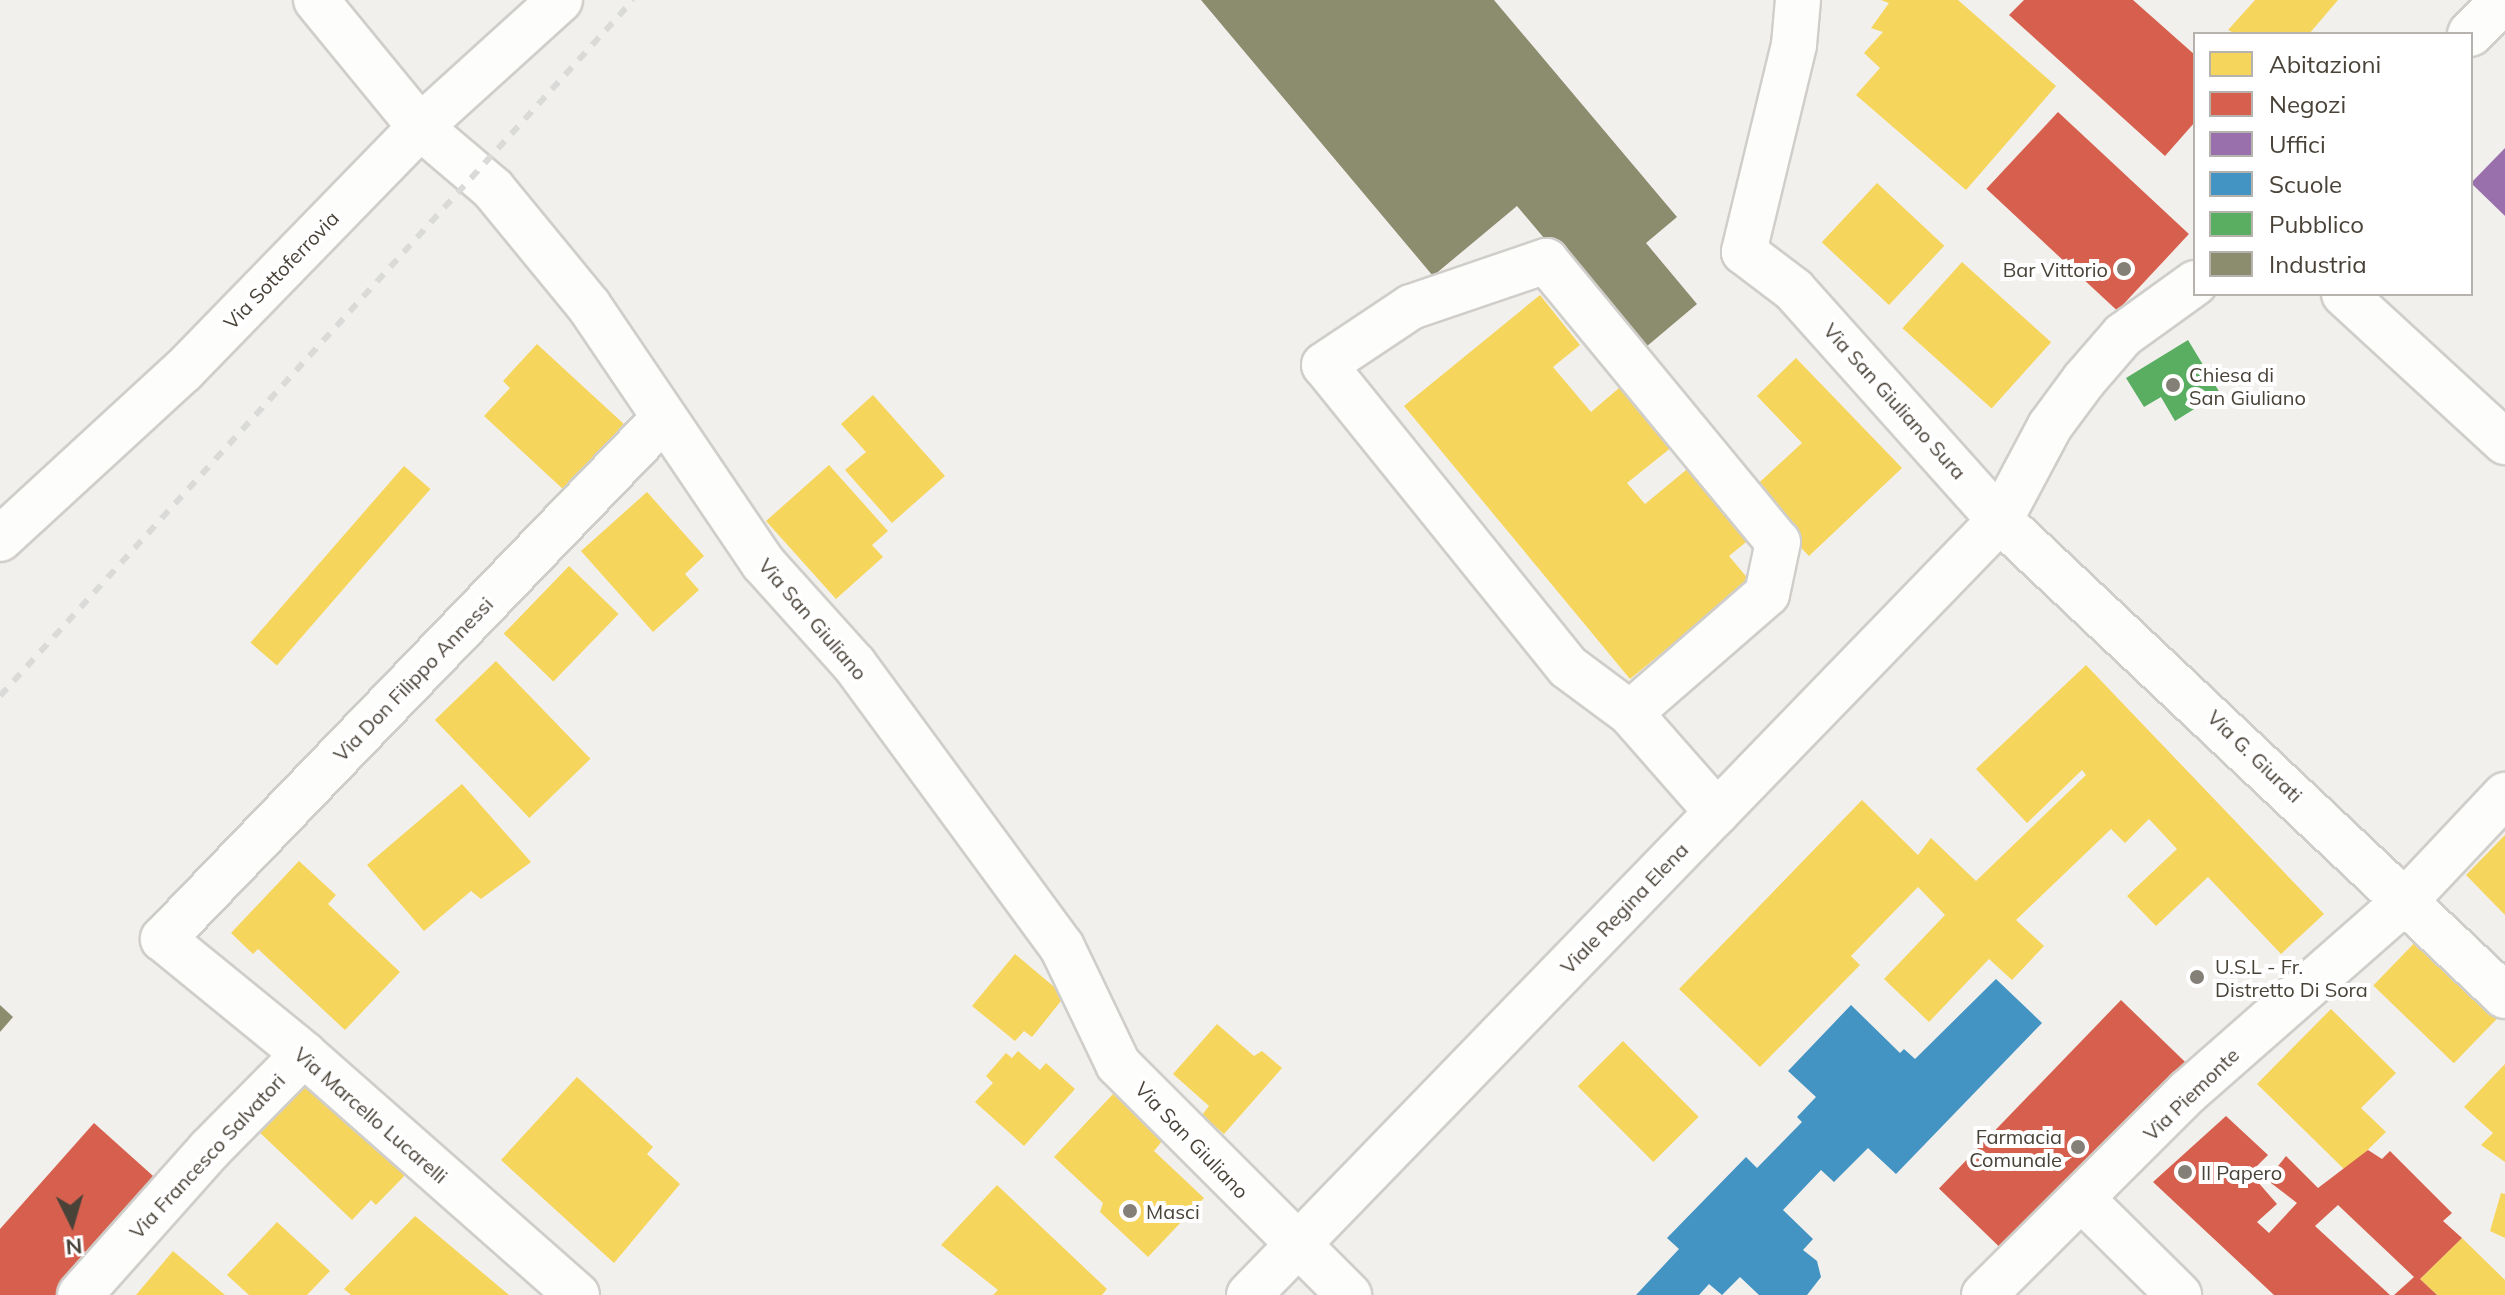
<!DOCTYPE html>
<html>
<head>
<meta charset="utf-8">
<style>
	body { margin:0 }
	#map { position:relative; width:2505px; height:1295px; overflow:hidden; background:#f2f0ed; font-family:Mulish,sans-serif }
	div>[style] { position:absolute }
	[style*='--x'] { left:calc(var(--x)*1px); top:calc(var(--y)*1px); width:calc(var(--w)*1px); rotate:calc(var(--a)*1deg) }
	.homes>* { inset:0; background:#f6d55c; transform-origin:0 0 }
	.shops>* { inset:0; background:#d6604d; transform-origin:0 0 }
	.offices>* { inset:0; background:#9970ab }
	.schools>* { inset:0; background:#4393c3 }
	.public>* { inset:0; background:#5aae61 }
	.industry>* { inset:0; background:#8c8c6e }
	.roads { filter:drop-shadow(2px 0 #d0ceca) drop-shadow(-2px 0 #d0ceca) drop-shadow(0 2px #d0ceca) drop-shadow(0 -2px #d0ceca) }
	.minor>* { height:44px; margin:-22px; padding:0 22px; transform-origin:22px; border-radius:22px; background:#fdfdfc }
	.rail>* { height:6px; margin-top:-3px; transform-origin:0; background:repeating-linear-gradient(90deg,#dadad9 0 10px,transparent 0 20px) }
	.dots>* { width:22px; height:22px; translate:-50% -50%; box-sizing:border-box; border:4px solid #fff; border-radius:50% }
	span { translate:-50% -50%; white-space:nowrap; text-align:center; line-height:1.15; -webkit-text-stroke:8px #fff; paint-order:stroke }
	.poi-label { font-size:20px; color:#494238 }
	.right { translate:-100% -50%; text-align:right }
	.left { translate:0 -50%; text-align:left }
	.street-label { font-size:20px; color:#494238 }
	.legend { position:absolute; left:2193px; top:32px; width:280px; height:264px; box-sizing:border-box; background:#fff; border:2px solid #b6b3af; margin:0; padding:10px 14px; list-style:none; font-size:24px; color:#494238 }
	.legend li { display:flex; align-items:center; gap:16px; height:40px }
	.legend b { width:40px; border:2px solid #b6b3af }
	.north { position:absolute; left:32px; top:1183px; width:80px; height:80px; -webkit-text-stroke:6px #fff; paint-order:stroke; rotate:175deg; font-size:22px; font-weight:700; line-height:32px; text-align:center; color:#494238 }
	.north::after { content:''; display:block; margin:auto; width:28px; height:36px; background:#494238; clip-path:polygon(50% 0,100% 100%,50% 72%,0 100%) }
</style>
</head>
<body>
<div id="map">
	<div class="homes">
		<i style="clip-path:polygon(1881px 0,1958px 0,2056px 86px,1966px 190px,1856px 95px,1880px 68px,1864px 53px,1883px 32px,1871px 28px,1889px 3px)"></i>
		<i style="clip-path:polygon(2255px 0,2338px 0,2309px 34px,2236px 34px,2228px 30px)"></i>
		<i style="left:1877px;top:183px;width:92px;height:81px;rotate:43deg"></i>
		<i style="left:1962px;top:262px;width:120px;height:89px;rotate:42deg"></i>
		<i style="clip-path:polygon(1540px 295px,1580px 345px,1553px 367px,1591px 412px,1626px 382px,1677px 443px,1627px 483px,1645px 504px,1697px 461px,1756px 534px,1729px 556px,1750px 581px,1630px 679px,1404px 406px)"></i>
		<i style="clip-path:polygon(537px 344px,626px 426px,565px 491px,484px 416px,510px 388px,503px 381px)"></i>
		<i style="clip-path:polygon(1796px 358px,1902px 468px,1809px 556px,1748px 493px,1802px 443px,1757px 396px)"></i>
		<i style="clip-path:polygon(873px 395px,945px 476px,892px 523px,845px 470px,866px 452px,841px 424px)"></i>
		<i style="clip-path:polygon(829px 465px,888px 531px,872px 545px,883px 557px,836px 599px,766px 521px)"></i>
		<i style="left:404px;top:466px;width:35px;height:234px;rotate:41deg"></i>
		<i style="clip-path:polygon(647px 492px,704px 556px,685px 574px,699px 590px,653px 632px,581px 551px)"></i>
		<i style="left:569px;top:566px;width:69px;height:94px;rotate:44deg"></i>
		<i style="left:496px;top:661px;width:136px;height:85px;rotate:46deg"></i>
		<i style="clip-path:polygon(2086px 665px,2324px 914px,2281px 954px,2208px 877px,2156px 926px,2127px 896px,2177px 849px,2149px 819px,2125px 843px,2111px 829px,2016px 920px,2044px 946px,2012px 980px,1989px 959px,1929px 1022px,1884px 979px,1945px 915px,1918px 887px,1851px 956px,1860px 965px,1760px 1067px,1679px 989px,1862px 800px,1918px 855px,1931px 838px,1976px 881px,2086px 775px,2082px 770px,2027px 823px,1976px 769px)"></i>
		<i style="clip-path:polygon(462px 784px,531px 862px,481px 899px,471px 891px,424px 931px,367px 865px)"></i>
		<i style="clip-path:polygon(2505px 835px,2505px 915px,2466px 875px)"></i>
		<i style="clip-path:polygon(299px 861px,336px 895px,328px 904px,400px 972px,345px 1030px,258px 949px,253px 954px,231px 933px)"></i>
		<i style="left:2424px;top:933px;width:112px;height:73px;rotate:44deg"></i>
		<i style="clip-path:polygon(1015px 954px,1065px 996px,1032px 1037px,1024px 1031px,1015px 1041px,972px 1006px)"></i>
		<i style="clip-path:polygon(2331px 1009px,2396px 1073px,2361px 1108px,2386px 1132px,2346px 1171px,2257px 1084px)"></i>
		<i style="clip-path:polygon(1217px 1024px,1254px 1056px,1262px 1051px,1282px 1068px,1224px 1134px,1202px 1115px,1209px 1106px,1173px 1074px)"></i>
		<i style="left:1623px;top:1041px;width:107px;height:64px;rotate:45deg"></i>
		<i style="clip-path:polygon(1018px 1051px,1040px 1070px,1046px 1063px,1075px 1089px,1024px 1146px,975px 1102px,993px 1083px,986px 1076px,1006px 1053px,1012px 1058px)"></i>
		<i style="clip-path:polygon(2505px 1064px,2505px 1162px,2481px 1145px,2493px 1133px,2464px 1107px)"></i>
		<i style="clip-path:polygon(307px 1067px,413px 1167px,376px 1205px,371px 1200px,352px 1220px,256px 1129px)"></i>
		<i style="clip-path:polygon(577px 1077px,653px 1147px,647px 1154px,680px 1184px,614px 1263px,501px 1160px)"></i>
		<i style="clip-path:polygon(1113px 1094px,1163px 1140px,1154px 1151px,1204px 1198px,1148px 1257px,1100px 1212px,1103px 1203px,1054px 1157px)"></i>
		<i style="clip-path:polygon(997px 1185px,1107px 1289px,1102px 1295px,993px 1295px,998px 1290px,941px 1245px)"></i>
		<i style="clip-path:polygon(2501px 1193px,2505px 1194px,2505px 1238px,2490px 1231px)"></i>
		<i style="clip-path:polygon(415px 1216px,509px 1295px,351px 1295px,344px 1289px)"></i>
		<i style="clip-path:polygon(277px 1222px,330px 1271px,307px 1295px,249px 1295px,227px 1275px)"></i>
		<i style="clip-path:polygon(2462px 1238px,2505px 1280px,2505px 1295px,2437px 1295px,2420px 1279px)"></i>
		<i style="clip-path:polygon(173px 1251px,225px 1295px,136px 1295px)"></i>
	</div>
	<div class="shops">
		<i style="clip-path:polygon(2024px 0,2133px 0,2195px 55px,2195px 122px,2165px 156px,2009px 15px)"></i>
		<i style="left:2058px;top:112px;width:179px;height:105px;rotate:43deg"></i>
		<i style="left:2121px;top:1000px;width:91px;height:262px;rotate:44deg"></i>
		<i style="clip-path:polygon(2226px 1116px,2268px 1155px,2250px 1173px,2277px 1204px,2257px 1222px,2269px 1233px,2297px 1203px,2267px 1180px,2286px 1156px,2318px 1188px,2368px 1150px,2382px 1159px,2390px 1151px,2452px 1213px,2443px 1221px,2462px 1238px,2420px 1279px,2437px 1295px,2394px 1295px,2414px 1277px,2338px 1205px,2315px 1226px,2390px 1295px,2274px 1295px,2153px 1182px)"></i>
		<i style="clip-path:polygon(94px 1123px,162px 1184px,63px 1295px,0 1295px,0 1229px)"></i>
	</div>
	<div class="offices">
		<i style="clip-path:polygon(2505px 148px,2505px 216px,2471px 183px)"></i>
	</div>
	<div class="schools">
		<i style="clip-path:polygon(1996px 979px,2042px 1023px,1896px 1174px,1868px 1148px,1834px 1182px,1821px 1170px,1783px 1210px,1813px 1239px,1803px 1250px,1817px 1261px,1821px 1277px,1807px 1295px,1759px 1295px,1740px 1277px,1722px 1295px,1709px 1284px,1699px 1295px,1636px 1295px,1679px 1249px,1667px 1238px,1746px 1157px,1757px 1168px,1802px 1122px,1797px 1117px,1816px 1097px,1788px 1071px,1851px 1005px,1900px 1053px,1904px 1049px,1915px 1059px)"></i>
	</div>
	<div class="public">
		<i style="clip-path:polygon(2188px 340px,2220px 393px,2175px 421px,2161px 397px,2144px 407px,2126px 378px)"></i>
	</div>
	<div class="industry">
		<i style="clip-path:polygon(1201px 0,1494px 0,1677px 217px,1646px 243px,1697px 304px,1640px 352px,1517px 206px,1433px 276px)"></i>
		<i style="clip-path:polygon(0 1005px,13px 1017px,0 1032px)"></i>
	</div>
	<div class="roads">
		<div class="minor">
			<i style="--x:316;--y:0;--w:164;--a:50.7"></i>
			<i style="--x:420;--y:127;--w:96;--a:40.3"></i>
			<i style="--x:493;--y:189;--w:151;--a:50.6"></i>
			<i style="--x:589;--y:306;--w:310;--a:55.9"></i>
			<i style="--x:763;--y:563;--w:136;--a:48"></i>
			<i style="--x:854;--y:664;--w:351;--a:53.7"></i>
			<i style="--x:1062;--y:947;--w:130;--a:64.4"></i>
			<i style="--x:1118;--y:1064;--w:327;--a:45"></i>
			<i style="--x:1798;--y:0;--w:45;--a:95.1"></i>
			<i style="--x:1794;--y:45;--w:213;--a:103.6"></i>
			<i style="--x:1744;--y:252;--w:63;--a:37.2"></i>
			<i style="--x:1794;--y:290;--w:309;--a:48.2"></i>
			<i style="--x:2000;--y:520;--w:694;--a:43.31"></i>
			<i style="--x:2470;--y:34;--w:48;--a:-45"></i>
			<i style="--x:2344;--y:294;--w:219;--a:42.6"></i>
			<i style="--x:0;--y:539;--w:248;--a:-42.6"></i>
			<i style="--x:183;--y:371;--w:340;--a:-45.8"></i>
			<i style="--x:420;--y:127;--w:189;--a:-42.2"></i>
			<i style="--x:1630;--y:713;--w:77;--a:-143.4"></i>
			<i style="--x:1568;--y:667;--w:388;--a:-128.9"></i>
			<i style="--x:1324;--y:365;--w:105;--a:-33.7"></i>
			<i style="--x:1411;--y:307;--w:143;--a:-18.8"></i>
			<i style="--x:1546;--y:261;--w:364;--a:50.5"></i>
			<i style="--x:1778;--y:542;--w:53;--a:101.9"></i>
			<i style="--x:1767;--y:594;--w:181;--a:139"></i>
			<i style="--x:1630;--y:713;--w:132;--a:48.7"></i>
			<i style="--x:2084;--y:1201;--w:134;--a:44.7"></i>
			<i style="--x:80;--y:1295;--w:194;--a:-48.3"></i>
			<i style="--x:209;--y:1150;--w:135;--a:-45.3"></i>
			<i style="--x:577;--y:1295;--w:364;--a:-138.6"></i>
			<i style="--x:304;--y:1054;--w:182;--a:-140.8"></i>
			<i style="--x:163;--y:939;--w:721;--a:-46.12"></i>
			<i style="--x:1249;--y:1295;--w:1079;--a:-45.9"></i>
			<i style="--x:2000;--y:520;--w:106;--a:-62"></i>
			<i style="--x:2050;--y:426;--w:57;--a:-53.5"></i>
			<i style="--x:2084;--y:380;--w:60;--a:-49.1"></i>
			<i style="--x:2123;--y:335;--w:89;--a:-35.8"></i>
			<i style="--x:1984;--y:1295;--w:289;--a:-44.9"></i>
			<i style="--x:2189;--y:1091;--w:288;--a:-41.3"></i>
			<i style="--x:2405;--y:901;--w:146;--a:-46.7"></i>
		</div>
	</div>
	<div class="rail">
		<i style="--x:0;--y:696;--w:941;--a:-47.71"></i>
	</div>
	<div class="dots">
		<i style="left:2124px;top:269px;background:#847f77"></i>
		<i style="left:2173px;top:385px;background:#847f77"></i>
		<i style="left:2197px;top:977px;background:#847f77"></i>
		<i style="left:2078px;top:1147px;background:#847f77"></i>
		<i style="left:2185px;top:1172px;background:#847f77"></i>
		<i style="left:1130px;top:1211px;background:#847f77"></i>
	</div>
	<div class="poi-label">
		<span class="right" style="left:2108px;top:269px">Bar Vittorio</span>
		<span class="left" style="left:2189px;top:386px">Chiesa di<br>San Giuliano</span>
		<span class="left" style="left:2215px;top:978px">U.S.L - Fr.<br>Distretto Di Sora</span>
		<span class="right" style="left:2062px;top:1148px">Farmacia<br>Comunale</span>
		<span class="left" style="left:2201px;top:1172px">Il Papero</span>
		<span class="left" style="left:1146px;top:1211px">Masci</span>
	</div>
	<div class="street-label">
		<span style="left:281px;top:270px;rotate:-46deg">Via Sottoferrovia</span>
		<span style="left:1895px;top:401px;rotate:48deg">Via San Giuliano Sura</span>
		<span style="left:813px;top:619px;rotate:49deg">Via San Giuliano</span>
		<span style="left:413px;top:679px;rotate:-46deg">Via Don Filippo Annessi</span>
		<span style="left:2255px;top:756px;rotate:44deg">Via G. Giurati</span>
		<span style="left:1624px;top:908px;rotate:-46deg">Viale Regina Elena</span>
		<span style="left:2191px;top:1094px;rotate:-44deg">Via Piemonte</span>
		<span style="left:371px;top:1115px;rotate:41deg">Via Marcello Lucarelli</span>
		<span style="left:1192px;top:1140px;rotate:46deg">Via San Giuliano</span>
		<span style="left:207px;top:1156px;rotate:-47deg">Via Francesco Salvatori</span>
	</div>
	<ul class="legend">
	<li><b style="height:22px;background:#f6d55c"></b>Abitazioni</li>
	<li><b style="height:22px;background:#d6604d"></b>Negozi</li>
	<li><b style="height:22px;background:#9970ab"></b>Uffici</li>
	<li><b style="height:22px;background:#4393c3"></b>Scuole</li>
	<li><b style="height:22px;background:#5aae61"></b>Pubblico</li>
	<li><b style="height:22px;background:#8c8c6e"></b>Industria</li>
	</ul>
	<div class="north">N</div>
</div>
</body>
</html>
